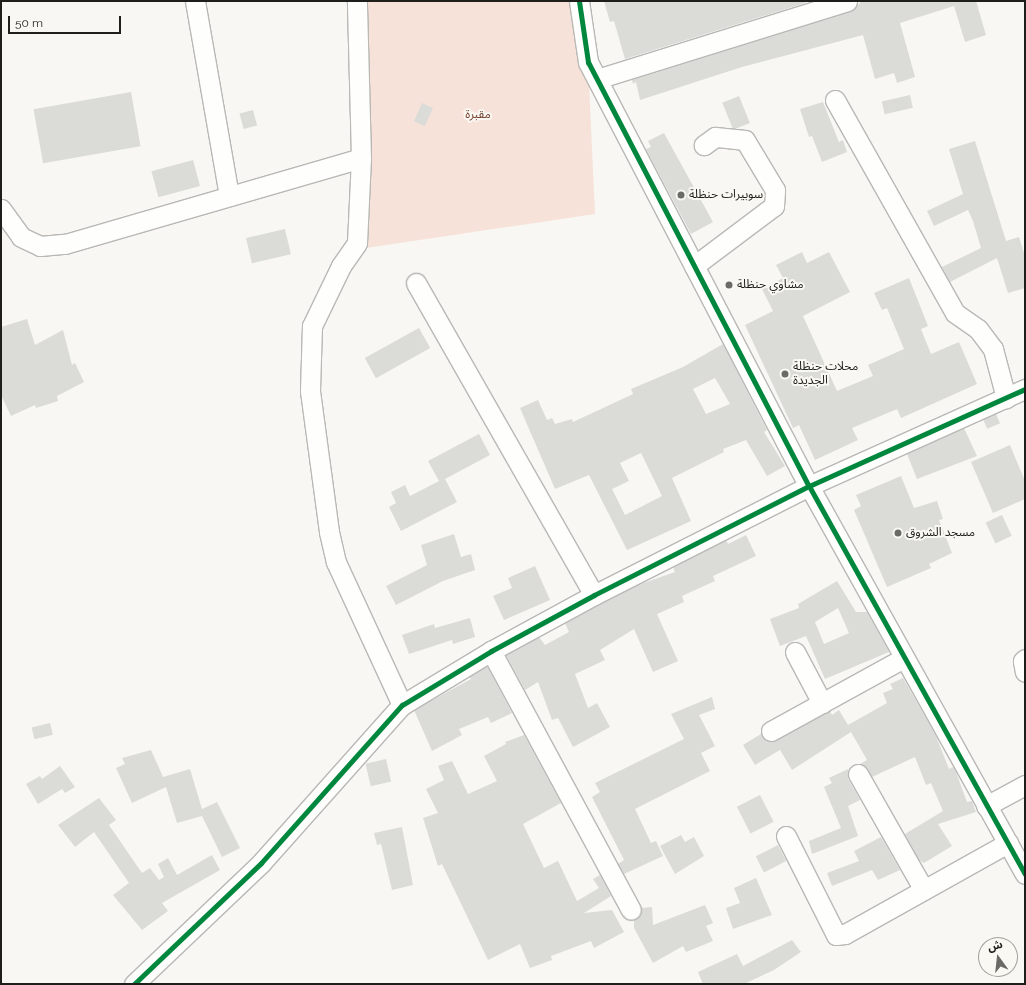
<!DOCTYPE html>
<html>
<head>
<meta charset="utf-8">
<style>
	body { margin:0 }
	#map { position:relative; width:1026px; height:985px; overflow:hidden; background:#f8f7f3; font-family:Raleway,"Noto Sans Arabic",sans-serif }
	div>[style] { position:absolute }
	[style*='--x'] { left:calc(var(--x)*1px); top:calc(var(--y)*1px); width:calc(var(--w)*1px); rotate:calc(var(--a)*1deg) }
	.green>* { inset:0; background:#f7e2d9 }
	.building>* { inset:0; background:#dbdbd8; transform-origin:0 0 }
	.roads { filter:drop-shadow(1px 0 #b9b8b5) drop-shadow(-1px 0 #b9b8b5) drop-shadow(0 1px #b9b8b5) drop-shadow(0 -1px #b9b8b5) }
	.minor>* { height:19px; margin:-9.5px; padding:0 9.5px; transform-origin:9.5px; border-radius:9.5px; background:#fefefd }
	.cycleway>* { height:5px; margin:-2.5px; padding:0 2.5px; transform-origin:2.5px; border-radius:2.5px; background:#00873e }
	.dots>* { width:11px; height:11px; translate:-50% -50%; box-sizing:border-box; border:2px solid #f9f8f2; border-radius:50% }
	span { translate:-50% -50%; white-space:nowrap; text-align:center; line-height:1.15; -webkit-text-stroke:4px #f9f8f2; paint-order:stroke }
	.park-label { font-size:12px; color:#77402f }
	.poi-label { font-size:12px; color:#1e1e1b }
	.left { translate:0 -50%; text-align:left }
	.frame { position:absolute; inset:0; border:2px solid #1e1e1b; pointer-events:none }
	.north { position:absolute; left:978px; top:937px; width:40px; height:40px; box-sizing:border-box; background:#f9f8f2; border:1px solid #a1a19c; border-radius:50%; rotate:345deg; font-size:11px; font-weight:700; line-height:16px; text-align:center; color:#1e1e1b }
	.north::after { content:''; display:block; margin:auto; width:14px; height:18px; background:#6a6a67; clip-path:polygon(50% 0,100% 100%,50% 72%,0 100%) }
	.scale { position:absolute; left:8px; top:16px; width:113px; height:18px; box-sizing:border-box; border:2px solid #1e1e1b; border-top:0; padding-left:5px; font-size:12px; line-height:14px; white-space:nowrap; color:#1e1e1b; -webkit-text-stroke:3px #f9f8f2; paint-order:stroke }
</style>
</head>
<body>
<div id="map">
	<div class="green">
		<i style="clip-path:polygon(365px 1px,576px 1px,588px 62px,595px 214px,366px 248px)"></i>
	</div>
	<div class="building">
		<i style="clip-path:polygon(604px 1px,805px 1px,805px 3px,625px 59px,614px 21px,610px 22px)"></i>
		<i style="clip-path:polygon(862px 1px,976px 1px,986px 35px,965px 42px,954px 6px,900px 23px,915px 77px,897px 83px,894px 73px,875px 79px,863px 35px,742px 67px,640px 100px,636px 82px,633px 84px,632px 80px,850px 12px)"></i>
		<i style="left:131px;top:92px;width:55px;height:99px;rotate:80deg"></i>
		<i style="left:910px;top:95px;width:13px;height:29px;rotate:77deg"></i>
		<i style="left:739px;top:96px;width:29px;height:18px;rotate:68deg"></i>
		<i style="clip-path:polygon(823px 102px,839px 142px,843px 140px,847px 152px,822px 162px,812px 136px,809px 137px,800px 109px)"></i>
		<i style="left:422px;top:103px;width:12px;height:20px;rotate:24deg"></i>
		<i style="left:253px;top:110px;width:16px;height:14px;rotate:75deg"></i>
		<i style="clip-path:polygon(664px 133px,713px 222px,691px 234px,646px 149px,651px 147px,648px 141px)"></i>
		<i style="clip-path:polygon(975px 141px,1006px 241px,1019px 237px,1025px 256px,1025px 288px,1008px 293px,997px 258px,950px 282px,942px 267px,981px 248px,973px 221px,968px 210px,934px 226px,927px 211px,963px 194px,949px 149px)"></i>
		<i style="left:193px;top:160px;width:27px;height:43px;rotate:75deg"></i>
		<i style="left:285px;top:229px;width:26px;height:40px;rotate:77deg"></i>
		<i style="clip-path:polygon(802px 252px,807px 263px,829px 252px,850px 292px,803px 316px,837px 391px,873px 376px,868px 365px,904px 349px,887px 308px,882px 310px,874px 293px,909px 278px,928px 326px,921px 329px,931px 354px,959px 342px,977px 384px,901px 418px,897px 409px,852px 428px,858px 440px,815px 460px,799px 425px,793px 428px,745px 325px,773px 311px,762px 289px,783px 278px,776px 265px)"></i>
		<i style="clip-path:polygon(27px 319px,35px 345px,63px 330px,72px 365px,75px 363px,84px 382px,57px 396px,58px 401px,36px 408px,35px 405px,11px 416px,1px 395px,1px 327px)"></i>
		<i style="left:419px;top:328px;width:23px;height:62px;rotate:61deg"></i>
		<i style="clip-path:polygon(evenodd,723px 344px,767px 430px,764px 432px,785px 466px,767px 476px,746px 440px,723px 449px,724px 452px,672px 478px,691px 521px,627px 550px,589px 475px,555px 489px,520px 408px,538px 400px,547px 420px,552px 418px,555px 424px,572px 419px,573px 422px,633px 394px,631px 389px,683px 367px,723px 344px,715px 378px,730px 404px,706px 414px,693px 389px,715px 378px,723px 344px,641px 453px,662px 496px,625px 515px,612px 489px,629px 481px,620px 463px,641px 453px)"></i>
		<i style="left:996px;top:414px;width:10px;height:14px;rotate:66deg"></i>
		<i style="clip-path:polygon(964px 428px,977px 456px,917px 479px,907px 454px)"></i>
		<i style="clip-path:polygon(479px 434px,490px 455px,445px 479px,457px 502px,401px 531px,389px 507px,396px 503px,391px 492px,405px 485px,410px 496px,439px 481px,428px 461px)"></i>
		<i style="clip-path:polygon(1010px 445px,1025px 481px,1025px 499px,993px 513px,971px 462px)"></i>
		<i style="clip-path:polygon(901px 476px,914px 508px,937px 501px,943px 519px,939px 520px,952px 553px,929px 564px,931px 568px,887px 587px,854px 510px,861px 506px,856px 495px)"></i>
		<i style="left:1002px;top:515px;width:23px;height:18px;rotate:65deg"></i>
		<i style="clip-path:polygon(454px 534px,461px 557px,471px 554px,475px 570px,443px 581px,396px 605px,386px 586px,427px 565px,421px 545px)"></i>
		<i style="clip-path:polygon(746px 535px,756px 556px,713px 576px,715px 581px,682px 596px,684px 602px,657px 614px,678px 661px,653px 672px,634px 629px,600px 650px,605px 660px,575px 674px,588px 708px,597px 703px,610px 727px,573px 747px,558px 718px,552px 720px,538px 682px,525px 690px,506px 655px,539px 637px,545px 645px,569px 632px,565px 623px,635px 586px,675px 572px,673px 567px,726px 540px,728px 544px)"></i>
		<i style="clip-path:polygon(535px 566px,550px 600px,504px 620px,493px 596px,512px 588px,508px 578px)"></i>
		<i style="clip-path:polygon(evenodd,837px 581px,856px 612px,867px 612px,889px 652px,825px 679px,806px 636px,780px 646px,770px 619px,799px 608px,798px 604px,837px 581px,838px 608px,849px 633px,824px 644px,815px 622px,838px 608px)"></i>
		<i style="clip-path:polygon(470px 618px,475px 637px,453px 644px,452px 640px,409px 654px,402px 635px,434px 624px,435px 628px)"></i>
		<i style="clip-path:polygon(487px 666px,512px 713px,491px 723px,488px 717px,459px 729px,462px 735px,432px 751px,414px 710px,471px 679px,469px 677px)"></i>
		<i style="clip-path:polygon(903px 678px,936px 736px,949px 769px,953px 767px,956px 772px,967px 802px,972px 801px,976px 812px,938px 824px,952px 846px,924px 863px,919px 860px,905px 834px,943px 811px,931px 783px,926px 785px,915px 757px,872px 777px,860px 764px,867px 760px,851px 732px,792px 770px,780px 750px,755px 765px,743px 745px,761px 734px,766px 741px,776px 741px,830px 711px,832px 715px,839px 710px,848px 725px,887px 703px,883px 693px,893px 689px,890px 684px)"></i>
		<i style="clip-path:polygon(712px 697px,715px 709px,699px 715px,715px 746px,701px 753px,710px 771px,635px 809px,651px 843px,656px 841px,663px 856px,624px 874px,618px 864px,624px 860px,592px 797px,600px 792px,595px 783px,684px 739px,671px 714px)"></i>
		<i style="left:50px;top:723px;width:12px;height:19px;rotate:76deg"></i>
		<i style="clip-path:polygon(524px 735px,561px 803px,523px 824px,544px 868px,558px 861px,577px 901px,599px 888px,593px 879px,600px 875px,611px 896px,584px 913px,612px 910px,624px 932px,594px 948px,591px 941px,551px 956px,552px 960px,530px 968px,520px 944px,488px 960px,442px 864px,438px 866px,423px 818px,438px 813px,426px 789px,444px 780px,438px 766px,452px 761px,468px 794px,497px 781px,484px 756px,506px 744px,505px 742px)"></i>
		<i style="clip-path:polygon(151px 750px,163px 777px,190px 769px,202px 809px,217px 802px,240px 848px,222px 857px,202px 816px,177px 823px,166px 787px,132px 803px,116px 768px,125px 764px,122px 758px)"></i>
		<i style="left:386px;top:759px;width:23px;height:21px;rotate:77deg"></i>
		<i style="clip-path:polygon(60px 766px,75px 787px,65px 793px,62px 789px,38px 804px,26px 784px,40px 776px,42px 779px)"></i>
		<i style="clip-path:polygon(848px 769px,848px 779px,860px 800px,848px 806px,858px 836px,812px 854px,809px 841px,841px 828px,824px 787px,832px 783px,829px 778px)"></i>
		<i style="left:760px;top:795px;width:30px;height:26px;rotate:63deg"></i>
		<i style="clip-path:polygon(99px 798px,116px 820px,109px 825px,142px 873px,150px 868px,159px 880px,164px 877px,158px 864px,168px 858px,177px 875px,212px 855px,220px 870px,162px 903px,168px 911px,142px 930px,113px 895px,129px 883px,94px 832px,75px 847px,58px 825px)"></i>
		<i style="clip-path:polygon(402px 827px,413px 885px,392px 890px,381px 844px,377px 845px,374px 833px)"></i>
		<i style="clip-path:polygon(681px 835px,685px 842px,694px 837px,704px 856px,675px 874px,660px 846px)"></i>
		<i style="clip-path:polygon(881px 837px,900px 870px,878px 880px,872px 870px,832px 886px,827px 873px,859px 861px,854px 851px)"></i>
		<i style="left:778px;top:845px;width:18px;height:25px;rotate:63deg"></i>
		<i style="clip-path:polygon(756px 878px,772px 915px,733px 929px,726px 908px,740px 903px,734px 888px)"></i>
		<i style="clip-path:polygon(705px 905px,713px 923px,706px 926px,713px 941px,686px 952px,683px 946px,653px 963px,634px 928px,634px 920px,640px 916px,642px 908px,652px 907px,653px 925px)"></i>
		<i style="clip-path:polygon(792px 940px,801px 952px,774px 970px,744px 984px,703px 984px,698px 972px,737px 954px,743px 966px)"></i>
	</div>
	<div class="roads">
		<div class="minor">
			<i style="--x:195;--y:1;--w:198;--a:80.1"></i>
			<i style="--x:579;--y:1;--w:62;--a:81.6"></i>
			<i style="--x:588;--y:62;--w:478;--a:62.5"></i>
			<i style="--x:809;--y:486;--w:444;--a:60.9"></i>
			<i style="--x:597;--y:79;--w:262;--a:-17.3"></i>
			<i style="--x:835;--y:100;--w:244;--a:60.6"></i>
			<i style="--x:955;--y:313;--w:28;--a:35"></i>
			<i style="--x:978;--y:329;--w:25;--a:53"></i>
			<i style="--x:993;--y:349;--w:51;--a:75.1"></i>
			<i style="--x:361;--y:158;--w:85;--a:92.7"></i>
			<i style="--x:357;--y:243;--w:28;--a:125"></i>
			<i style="--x:341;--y:266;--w:67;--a:115.8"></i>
			<i style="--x:312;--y:326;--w:65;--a:91.8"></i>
			<i style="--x:310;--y:391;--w:142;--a:82.3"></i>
			<i style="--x:329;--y:532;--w:31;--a:77"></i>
			<i style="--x:336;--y:562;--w:157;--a:65.2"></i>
			<i style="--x:1;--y:209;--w:34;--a:54"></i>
			<i style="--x:21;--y:237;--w:21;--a:25"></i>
			<i style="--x:40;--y:246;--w:25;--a:-5"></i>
			<i style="--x:65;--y:244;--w:308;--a:-16.2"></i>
			<i style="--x:361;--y:158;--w:157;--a:-91.5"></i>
			<i style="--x:694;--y:266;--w:100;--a:-36.9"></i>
			<i style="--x:774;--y:206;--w:16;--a:-86"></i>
			<i style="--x:775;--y:190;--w:58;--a:-121"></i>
			<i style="--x:745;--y:140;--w:30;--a:-174"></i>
			<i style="--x:715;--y:137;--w:14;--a:144"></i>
			<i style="--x:416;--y:283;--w:359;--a:60.3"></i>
			<i style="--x:491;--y:651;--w:294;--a:61.6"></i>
			<i style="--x:795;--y:652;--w:58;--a:62.1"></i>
			<i style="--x:1025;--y:659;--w:3;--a:135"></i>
			<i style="--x:1023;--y:661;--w:11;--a:80"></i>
			<i style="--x:771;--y:731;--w:152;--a:-28.8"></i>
			<i style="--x:858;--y:774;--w:133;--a:60.4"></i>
			<i style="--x:986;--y:806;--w:44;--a:-28.3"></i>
			<i style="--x:786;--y:836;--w:111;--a:63.2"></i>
			<i style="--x:836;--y:935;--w:9;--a:-6"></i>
			<i style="--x:845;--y:934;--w:187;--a:-29.2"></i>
			<i style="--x:134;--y:984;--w:175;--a:-43.6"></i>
			<i style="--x:261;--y:863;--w:212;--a:-48.3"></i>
			<i style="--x:402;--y:705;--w:104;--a:-31.2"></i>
			<i style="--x:491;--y:651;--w:117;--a:-28.5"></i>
			<i style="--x:594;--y:595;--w:241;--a:-26.9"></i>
			<i style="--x:809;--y:486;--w:237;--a:-24.2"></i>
		</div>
	</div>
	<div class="cycleway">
		<i style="--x:579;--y:1;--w:62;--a:81.6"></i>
		<i style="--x:588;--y:62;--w:478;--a:62.5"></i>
		<i style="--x:809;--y:486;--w:444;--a:60.9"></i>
		<i style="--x:134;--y:984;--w:175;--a:-43.6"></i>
		<i style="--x:261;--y:863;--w:212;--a:-48.3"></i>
		<i style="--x:402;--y:705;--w:104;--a:-31.2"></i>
		<i style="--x:491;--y:651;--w:117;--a:-28.5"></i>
		<i style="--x:594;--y:595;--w:241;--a:-26.9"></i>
		<i style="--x:809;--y:486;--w:237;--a:-24.2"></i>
	</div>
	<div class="dots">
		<i style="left:681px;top:195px;background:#6a6a67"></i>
		<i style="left:729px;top:285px;background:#6a6a67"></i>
		<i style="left:785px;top:374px;background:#6a6a67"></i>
		<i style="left:898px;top:533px;background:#6a6a67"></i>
	</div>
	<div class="park-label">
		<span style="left:478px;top:115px">مقبرة</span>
	</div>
	<div class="poi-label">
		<span class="left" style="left:689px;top:195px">سوبيرات حنظلة</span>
		<span class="left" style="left:737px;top:285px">مشاوي حنظلة</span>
		<span class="left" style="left:793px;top:374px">محلات حنظلة<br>الجديدة</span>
		<span class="left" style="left:906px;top:533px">مسجد الشروق</span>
	</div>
	<div class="frame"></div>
	<div class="north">ش</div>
	<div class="scale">50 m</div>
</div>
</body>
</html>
